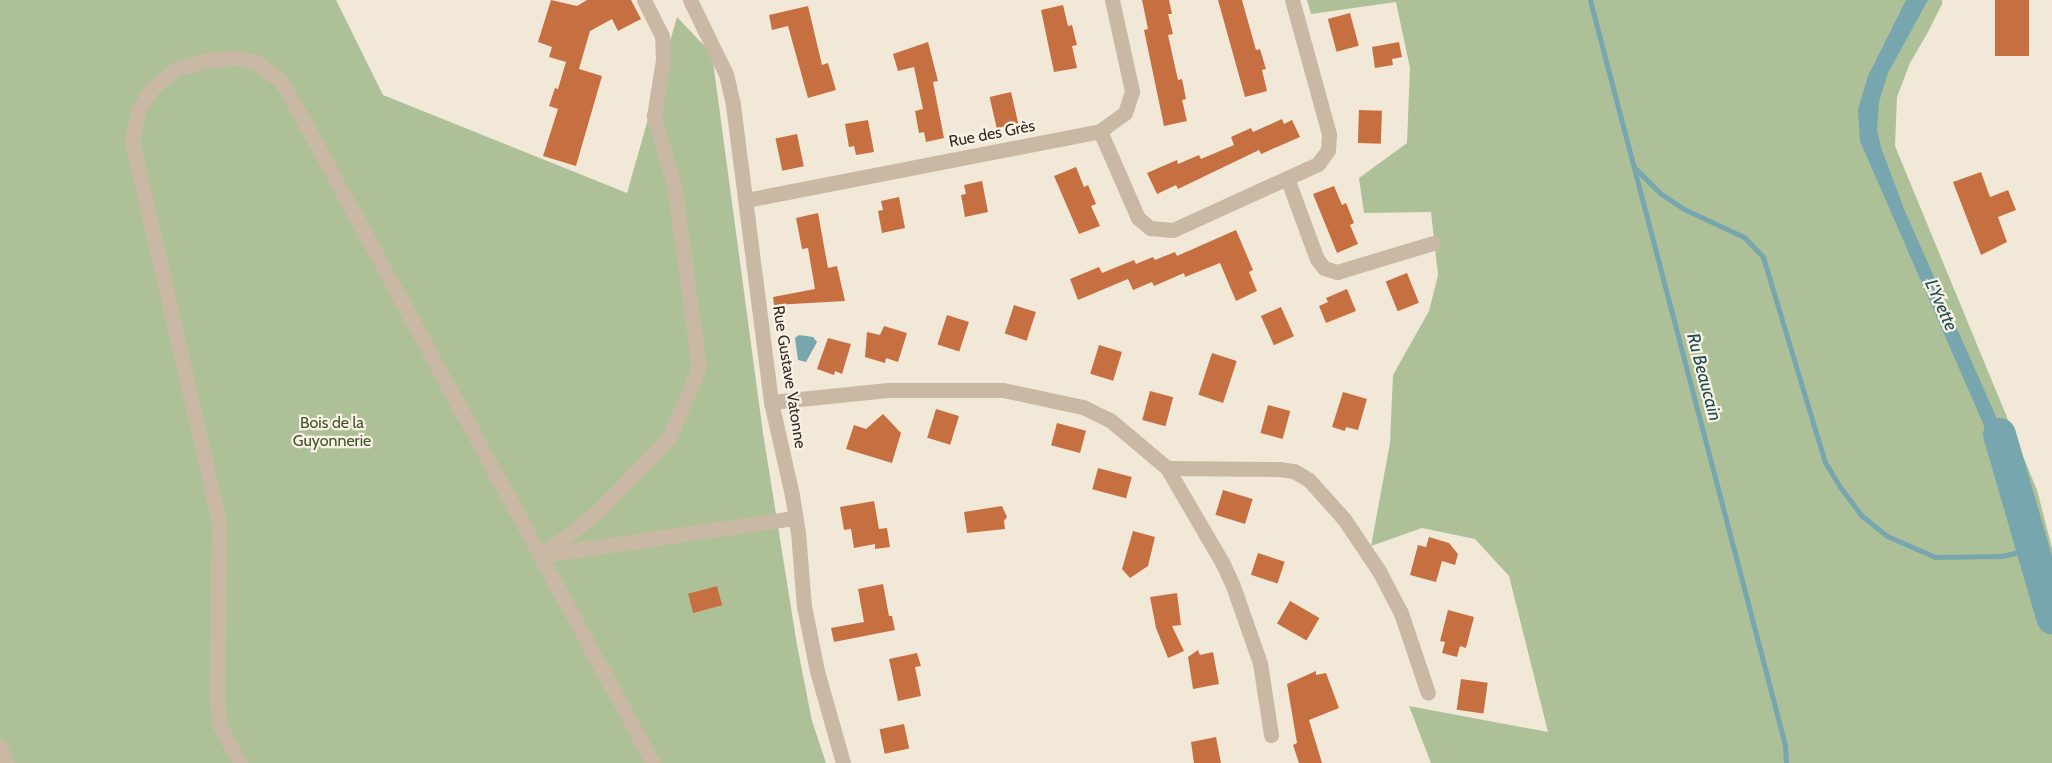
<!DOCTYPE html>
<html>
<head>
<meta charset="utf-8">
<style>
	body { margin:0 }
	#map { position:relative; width:2052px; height:763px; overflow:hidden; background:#f1e8d8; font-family:Cabin,sans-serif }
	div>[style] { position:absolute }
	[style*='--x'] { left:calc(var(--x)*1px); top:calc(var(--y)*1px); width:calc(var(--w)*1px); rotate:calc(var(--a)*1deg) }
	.green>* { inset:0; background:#aec098 }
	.water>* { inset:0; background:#77a6ae }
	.stream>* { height:5px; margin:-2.5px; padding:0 2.5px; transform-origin:2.5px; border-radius:2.5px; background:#77a6ae }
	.river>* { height:33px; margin:-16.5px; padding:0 16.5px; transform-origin:16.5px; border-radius:16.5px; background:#77a6ae }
	.building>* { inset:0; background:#c67041; transform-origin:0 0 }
	.minor>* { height:15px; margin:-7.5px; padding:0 7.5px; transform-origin:7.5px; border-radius:7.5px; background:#c9b9a4 }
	span { translate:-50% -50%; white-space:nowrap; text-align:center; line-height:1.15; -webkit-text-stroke:4.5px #f9f2e4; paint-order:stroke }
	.street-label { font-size:16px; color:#342c26 }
	.park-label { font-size:16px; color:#3f522a }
	.water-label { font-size:18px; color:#1c4b55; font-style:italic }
</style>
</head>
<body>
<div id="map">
	<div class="green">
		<i style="clip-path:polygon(0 0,336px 0,383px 95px,627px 193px,677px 17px,712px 54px,763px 433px,797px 645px,812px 721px,826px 763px,0 763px)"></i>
		<i style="clip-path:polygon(1307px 0,1942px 0,1942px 4px,1928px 32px,1910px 63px,1897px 97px,1895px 146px,2037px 490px,2052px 548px,2052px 763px,1431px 763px,1409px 706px,1548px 732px,1509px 576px,1475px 539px,1422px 528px,1371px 546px,1390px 443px,1393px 375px,1429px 311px,1438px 275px,1431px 212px,1364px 213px,1359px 178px,1407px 143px,1410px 68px,1396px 2px,1311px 14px)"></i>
	</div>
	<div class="water">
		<i style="clip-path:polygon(1906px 0,1928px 0,1888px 73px,1879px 102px,1877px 130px,1881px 147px,1904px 209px,2017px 464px,2026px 478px,1995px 474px,1998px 464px,1989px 437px,1860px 141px,1858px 109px,1868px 76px)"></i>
		<i style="clip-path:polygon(799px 335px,813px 337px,817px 342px,806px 362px,798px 360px,795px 338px)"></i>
	</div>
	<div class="stream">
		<i style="--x:1590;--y:0;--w:770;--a:75.33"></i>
		<i style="--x:1785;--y:745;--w:18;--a:87"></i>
		<i style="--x:1634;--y:167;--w:37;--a:45"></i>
		<i style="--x:1660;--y:193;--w:29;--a:34"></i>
		<i style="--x:1684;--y:209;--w:66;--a:25"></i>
		<i style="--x:1744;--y:237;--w:28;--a:46"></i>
		<i style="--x:1763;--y:257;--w:214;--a:73.2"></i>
		<i style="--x:1825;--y:462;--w:29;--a:59"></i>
		<i style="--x:1840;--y:487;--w:35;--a:53"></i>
		<i style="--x:1861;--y:515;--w:33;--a:39"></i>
		<i style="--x:1887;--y:536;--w:52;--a:23.6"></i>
		<i style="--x:1935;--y:557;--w:67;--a:-0.9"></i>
		<i style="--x:2002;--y:556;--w:32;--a:-14"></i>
	</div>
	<div class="river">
		<i style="--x:1999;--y:434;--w:191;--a:73.8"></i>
	</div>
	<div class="building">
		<i style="clip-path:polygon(551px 0,577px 6px,587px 0,631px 0,641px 19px,618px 31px,612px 19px,590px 31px,579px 69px,602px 76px,576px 166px,543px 156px,558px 109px,549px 106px,555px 88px,558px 89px,566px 62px,549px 57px,552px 47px,538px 42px)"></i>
		<i style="clip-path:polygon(1142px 0,1169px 0,1172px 14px,1168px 14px,1173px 34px,1168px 35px,1178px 80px,1182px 79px,1186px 99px,1182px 100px,1187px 121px,1164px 126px,1144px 30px,1148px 29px)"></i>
		<i style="clip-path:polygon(1218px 0,1242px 0,1256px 50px,1260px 49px,1266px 69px,1262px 70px,1267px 91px,1245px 97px)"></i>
		<i style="left:1995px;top:0;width:34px;height:56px"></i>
		<i style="clip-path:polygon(1063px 5px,1068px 26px,1072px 25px,1077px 45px,1072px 46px,1077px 68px,1054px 72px,1041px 10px)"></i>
		<i style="clip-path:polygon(808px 6px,822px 65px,828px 63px,836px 90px,808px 98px,788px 26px,772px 30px,769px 15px)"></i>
		<i style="left:1350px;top:13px;width:34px;height:23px;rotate:75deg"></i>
		<i style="clip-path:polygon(928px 42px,938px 81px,933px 82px,944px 138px,926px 142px,924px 132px,919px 133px,915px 111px,923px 109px,914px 67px,898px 71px,893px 54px)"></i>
		<i style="clip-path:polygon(1399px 42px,1402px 57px,1392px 59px,1393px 65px,1375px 68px,1372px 47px)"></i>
		<i style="left:1011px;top:92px;width:32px;height:22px;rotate:77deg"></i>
		<i style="left:1359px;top:110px;width:23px;height:33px;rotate:2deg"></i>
		<i style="clip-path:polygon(1282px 119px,1284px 124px,1292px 120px,1300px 137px,1261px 154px,1259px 150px,1178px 189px,1176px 185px,1157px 194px,1147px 173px,1177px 160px,1178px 164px,1199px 155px,1201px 159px,1234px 145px,1231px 137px,1251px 128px,1253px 132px)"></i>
		<i style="clip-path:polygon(868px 120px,874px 152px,856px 155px,854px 146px,849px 147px,845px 124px)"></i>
		<i style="left:797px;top:134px;width:33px;height:22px;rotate:78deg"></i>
		<i style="clip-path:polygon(1076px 167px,1084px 187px,1088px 185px,1096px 204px,1091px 206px,1100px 226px,1079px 234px,1054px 176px)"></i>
		<i style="clip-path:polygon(1981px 172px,1990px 197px,2008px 190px,2016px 210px,1998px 217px,2007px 242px,1981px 255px,1953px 182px)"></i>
		<i style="clip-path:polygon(982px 181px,988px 212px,965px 217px,961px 195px,966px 194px,964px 185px)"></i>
		<i style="clip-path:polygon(1334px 186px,1342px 205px,1346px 203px,1354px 223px,1350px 225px,1358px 244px,1337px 253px,1313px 194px)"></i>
		<i style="clip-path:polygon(899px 197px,905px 228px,882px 233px,878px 211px,883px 210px,881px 201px)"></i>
		<i style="clip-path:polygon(818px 213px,828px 268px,837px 266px,845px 301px,774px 305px,773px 297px,815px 289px,808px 248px,802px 249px,796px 218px)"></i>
		<i style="clip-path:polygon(1236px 230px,1253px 270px,1249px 272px,1257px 291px,1236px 301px,1220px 263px,1185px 277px,1184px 273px,1154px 286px,1152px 282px,1133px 290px,1128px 279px,1078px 300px,1070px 279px,1099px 267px,1102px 273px,1134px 260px,1136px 264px,1153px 257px,1155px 260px,1175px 252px,1177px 256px)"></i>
		<i style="left:1407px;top:273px;width:32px;height:23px;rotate:68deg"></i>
		<i style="clip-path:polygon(1347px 289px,1356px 311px,1326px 323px,1319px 306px,1328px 302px,1326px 298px)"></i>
		<i style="left:1014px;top:305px;width:23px;height:30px;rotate:18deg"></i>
		<i style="left:1281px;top:307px;width:32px;height:22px;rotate:66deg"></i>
		<i style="left:947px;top:315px;width:23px;height:31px;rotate:18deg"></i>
		<i style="clip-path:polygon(884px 326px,907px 333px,898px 362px,886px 358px,885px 363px,865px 357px,867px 332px,880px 335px)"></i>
		<i style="clip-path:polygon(828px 338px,851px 344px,842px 374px,835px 371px,834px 375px,817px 369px)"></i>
		<i style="left:1099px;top:345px;width:24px;height:30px;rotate:17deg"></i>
		<i style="left:1212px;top:353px;width:26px;height:44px;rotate:18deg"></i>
		<i style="left:1150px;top:391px;width:24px;height:30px;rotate:15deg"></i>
		<i style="clip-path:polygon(1343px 392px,1367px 399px,1358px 430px,1346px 427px,1345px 431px,1332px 427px)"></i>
		<i style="left:1268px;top:405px;width:23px;height:29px;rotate:15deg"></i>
		<i style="left:936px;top:409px;width:24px;height:30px;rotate:17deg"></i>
		<i style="clip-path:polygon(883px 414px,901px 433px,892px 463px,846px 449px,854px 425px,866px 429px)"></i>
		<i style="left:1057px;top:423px;width:30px;height:23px;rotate:15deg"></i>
		<i style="left:1098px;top:468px;width:35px;height:22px;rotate:15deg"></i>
		<i style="left:1223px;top:490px;width:31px;height:26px;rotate:17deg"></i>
		<i style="clip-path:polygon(874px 501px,879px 529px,887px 528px,890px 547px,875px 549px,875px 544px,854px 548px,851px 529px,844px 530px,840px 507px)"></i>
		<i style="clip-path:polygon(1002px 506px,1007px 517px,1004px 521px,1005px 529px,967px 533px,964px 512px)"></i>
		<i style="clip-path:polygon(1133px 531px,1155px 537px,1148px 566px,1130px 578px,1122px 569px)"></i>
		<i style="clip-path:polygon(1429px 537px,1449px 543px,1458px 554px,1455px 565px,1442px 561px,1436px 582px,1410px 575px,1418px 545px,1426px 547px)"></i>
		<i style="left:1258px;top:553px;width:28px;height:23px;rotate:18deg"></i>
		<i style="clip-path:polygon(883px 584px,889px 616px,892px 616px,895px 630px,834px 642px,831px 628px,864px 622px,858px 589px)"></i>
		<i style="left:717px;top:586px;width:20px;height:30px;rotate:75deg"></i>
		<i style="clip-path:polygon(1177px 593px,1181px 625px,1172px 626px,1184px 651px,1168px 658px,1156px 628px,1150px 597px)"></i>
		<i style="left:1290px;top:601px;width:34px;height:26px;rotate:30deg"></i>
		<i style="clip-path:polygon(1448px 610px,1474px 617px,1466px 648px,1460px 646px,1457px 657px,1442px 653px,1445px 642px,1440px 641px)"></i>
		<i style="clip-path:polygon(1198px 650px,1200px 655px,1213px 652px,1219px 684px,1193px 689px,1188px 657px)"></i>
		<i style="clip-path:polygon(917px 653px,921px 666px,915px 667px,921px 696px,898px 701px,889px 659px)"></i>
		<i style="clip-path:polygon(1316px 671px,1316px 675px,1326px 673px,1339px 708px,1309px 720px,1322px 763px,1299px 763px,1293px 745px,1297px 743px,1287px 684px)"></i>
		<i style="left:1461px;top:679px;width:27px;height:31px;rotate:8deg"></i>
		<i style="left:904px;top:724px;width:25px;height:25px;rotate:78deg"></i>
		<i style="clip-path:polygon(1216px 737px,1221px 763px,1194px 763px,1191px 742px)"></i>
	</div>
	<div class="minor">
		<i style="--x:690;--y:0;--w:82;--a:64.1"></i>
		<i style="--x:726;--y:74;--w:32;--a:77"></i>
		<i style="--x:733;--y:105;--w:299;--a:82.7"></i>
		<i style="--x:771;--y:402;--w:95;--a:77.3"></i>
		<i style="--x:792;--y:495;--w:37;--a:81"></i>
		<i style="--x:798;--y:532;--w:74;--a:85.4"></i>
		<i style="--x:804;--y:606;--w:66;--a:78.7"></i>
		<i style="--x:817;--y:671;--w:96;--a:74.2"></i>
		<i style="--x:1100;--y:131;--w:95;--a:66.4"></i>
		<i style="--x:1138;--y:218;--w:16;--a:40"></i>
		<i style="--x:1150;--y:228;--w:23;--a:5"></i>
		<i style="--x:1173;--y:230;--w:159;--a:-24.5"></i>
		<i style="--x:1318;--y:164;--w:17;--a:-54"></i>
		<i style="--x:1328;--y:150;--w:16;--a:-86"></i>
		<i style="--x:1329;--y:134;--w:139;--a:-105.4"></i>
		<i style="--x:1287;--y:178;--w:86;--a:69.7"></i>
		<i style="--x:1317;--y:259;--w:11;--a:52"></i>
		<i style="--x:1324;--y:268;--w:14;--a:17"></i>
		<i style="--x:1337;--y:272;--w:100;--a:-16.8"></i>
		<i style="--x:746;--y:200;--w:361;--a:-11"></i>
		<i style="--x:1100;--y:131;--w:31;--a:-36"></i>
		<i style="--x:1125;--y:113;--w:23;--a:-72"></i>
		<i style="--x:1132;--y:91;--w:93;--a:-102.4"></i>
		<i style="--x:771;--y:402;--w:117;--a:-5.9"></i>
		<i style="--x:887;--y:390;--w:116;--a:0"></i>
		<i style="--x:1003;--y:390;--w:82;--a:12"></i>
		<i style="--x:1083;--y:407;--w:30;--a:26"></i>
		<i style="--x:1110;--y:420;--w:75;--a:40.1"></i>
		<i style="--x:1167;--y:468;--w:109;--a:59.7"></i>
		<i style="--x:1222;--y:562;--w:26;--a:65"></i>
		<i style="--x:1233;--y:586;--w:82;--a:70.7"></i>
		<i style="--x:1260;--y:663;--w:73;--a:81.3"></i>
		<i style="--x:1167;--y:468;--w:112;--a:0.5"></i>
		<i style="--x:1279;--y:469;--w:15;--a:8"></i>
		<i style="--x:1294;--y:471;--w:17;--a:31"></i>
		<i style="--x:1309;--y:480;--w:52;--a:48.1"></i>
		<i style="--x:1344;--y:519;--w:63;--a:56.1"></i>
		<i style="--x:1379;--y:571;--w:47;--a:62.4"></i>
		<i style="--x:1401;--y:613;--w:84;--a:71.4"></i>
		<i style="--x:543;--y:555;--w:255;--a:-8.4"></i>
		<i style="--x:540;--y:556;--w:69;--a:-37.4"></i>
		<i style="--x:595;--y:514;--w:106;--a:-45.8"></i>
		<i style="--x:669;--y:438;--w:77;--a:-67.1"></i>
		<i style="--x:699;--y:367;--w:184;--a:-97.8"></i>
		<i style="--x:674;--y:185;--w:72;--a:-106.2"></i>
		<i style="--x:654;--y:116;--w:57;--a:-80.9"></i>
		<i style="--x:663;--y:60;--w:24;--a:-92"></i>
		<i style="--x:662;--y:36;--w:40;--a:-116.6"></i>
		<i style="--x:0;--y:747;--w:17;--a:66"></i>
		<i style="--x:240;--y:763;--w:41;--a:-119.1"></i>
		<i style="--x:220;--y:727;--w:30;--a:-96"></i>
		<i style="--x:217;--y:697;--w:176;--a:-89.3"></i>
		<i style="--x:219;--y:521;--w:390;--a:-102.9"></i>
		<i style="--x:132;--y:141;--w:31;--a:-79"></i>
		<i style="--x:138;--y:111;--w:27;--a:-59"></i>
		<i style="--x:152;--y:88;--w:31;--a:-38"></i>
		<i style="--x:176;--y:69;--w:33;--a:-16"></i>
		<i style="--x:208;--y:60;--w:32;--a:-4"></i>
		<i style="--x:240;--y:58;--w:18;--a:16"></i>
		<i style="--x:257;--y:63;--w:27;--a:36"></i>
		<i style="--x:279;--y:79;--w:18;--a:56"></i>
		<i style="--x:289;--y:94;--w:762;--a:61.45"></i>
	</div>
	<div class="street-label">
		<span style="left:992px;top:134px;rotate:-11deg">Rue des Grès</span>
		<span style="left:789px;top:377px;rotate:81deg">Rue Gustave Vatonne</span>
	</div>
	<div class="park-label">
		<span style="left:332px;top:432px">Bois de la<br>Guyonnerie</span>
	</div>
	<div class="water-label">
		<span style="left:1941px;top:305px;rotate:66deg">L'Yvette</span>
		<span style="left:1704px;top:377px;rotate:75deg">Ru Beaucain</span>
	</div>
</div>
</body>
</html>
